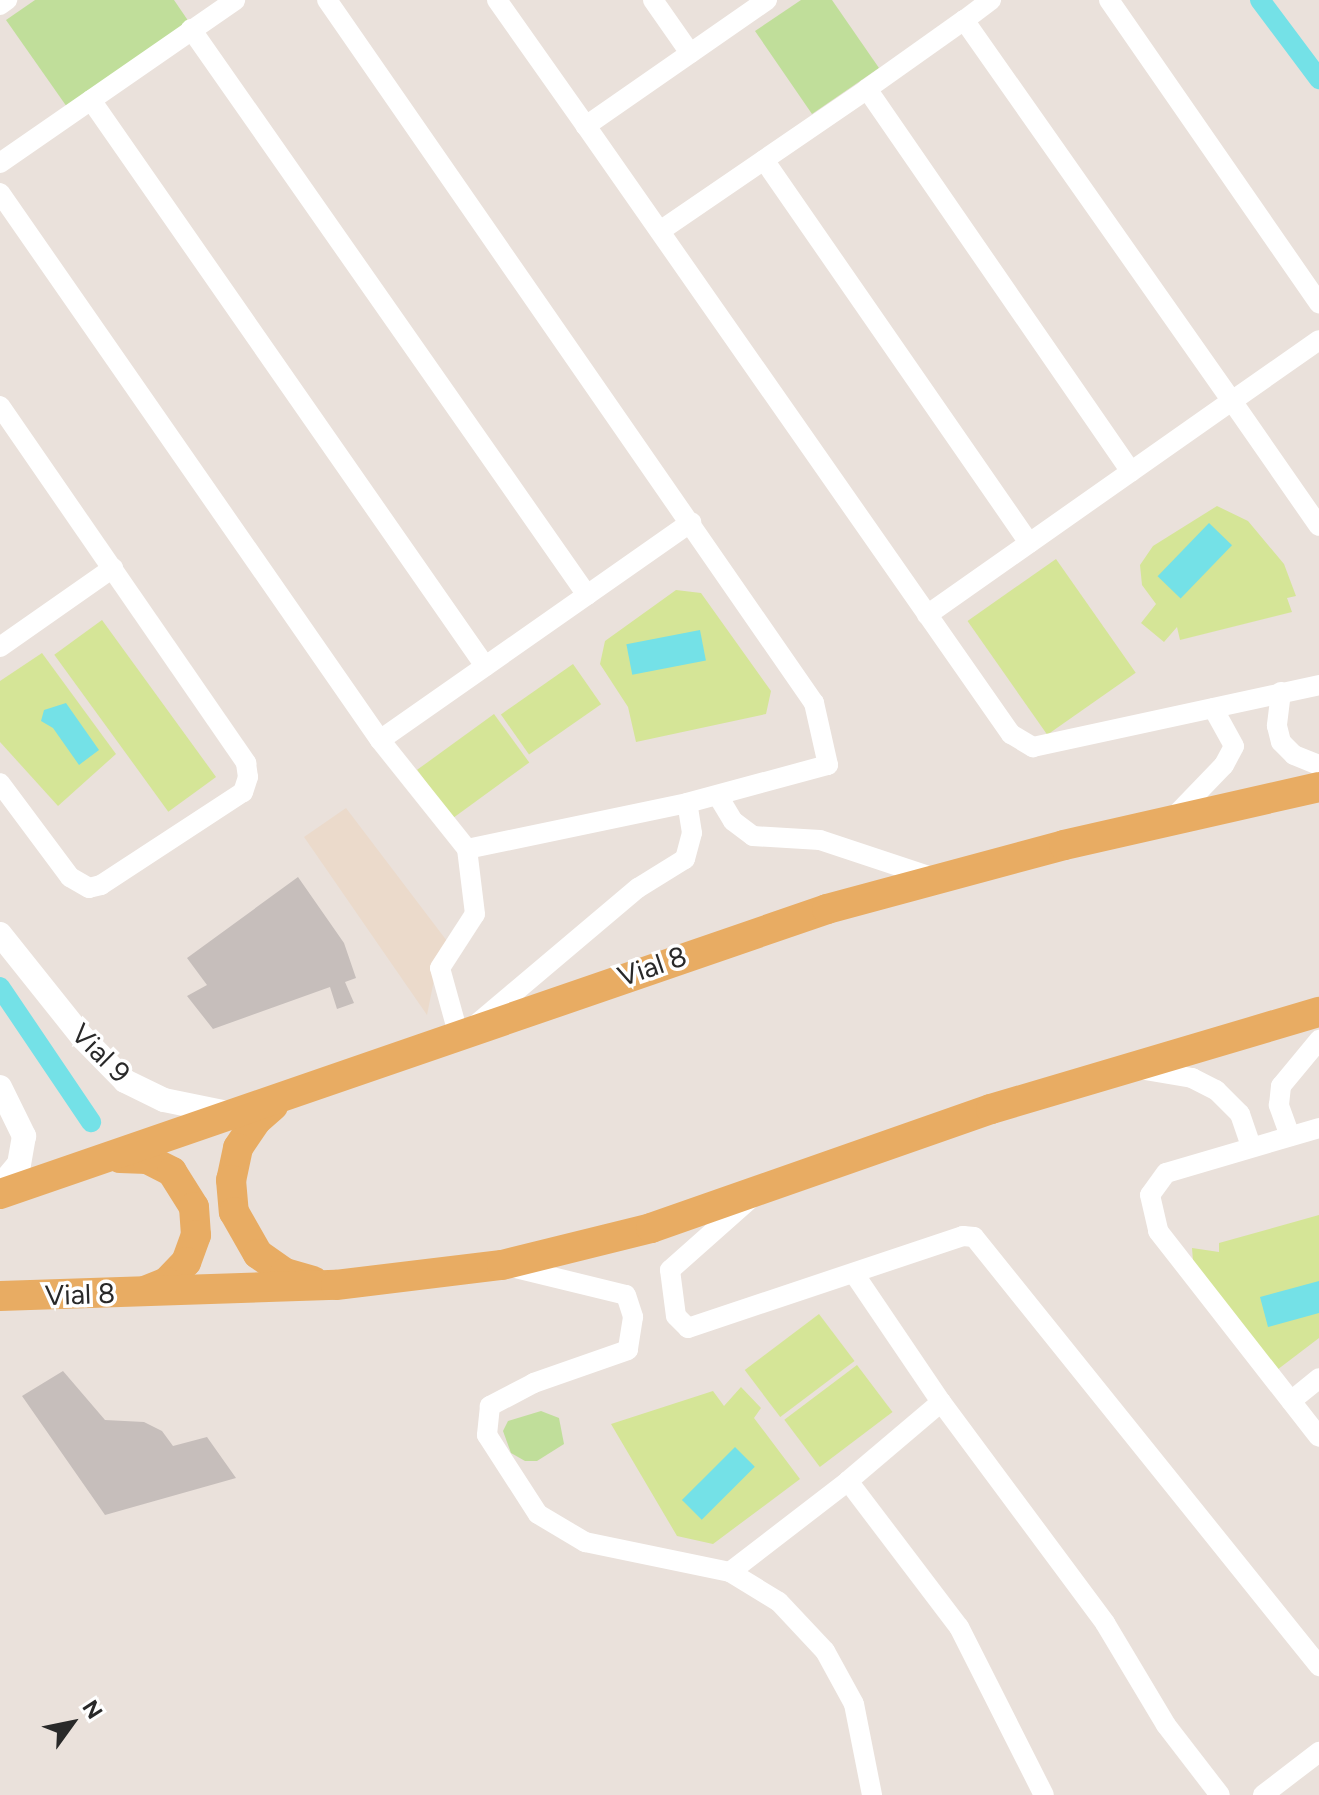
<!DOCTYPE html>
<html>
<head>
<meta charset="utf-8">
<style>
	body { margin:0 }
	#map { position:relative; width:1319px; height:1795px; overflow:hidden; background:#eae1db; font-family:Figtree,sans-serif }
	div>[style] { position:absolute }
	[style*='--x'] { left:calc(var(--x)*1px); top:calc(var(--y)*1px); width:calc(var(--w)*1px); rotate:calc(var(--a)*1deg) }
	.education>* { inset:0; background:#ebdacb }
	.green>* { inset:0; background:#c0de9a }
	.pitch>* { inset:0; background:#d5e597; transform-origin:0 0 }
	.water>* { inset:0; background:#74e1e7; transform-origin:0 0 }
	.canal>* { height:20px; margin:-10px; padding:0 10px; transform-origin:10px; border-radius:10px; background:#74e1e7 }
	.building>* { inset:0; background:#c6bebb }
	.minor>* { height:20px; margin:-10px; padding:0 10px; transform-origin:10px; border-radius:10px; background:#fff }
	.tertiary>* { height:24px; margin:-12px; padding:0 12px; transform-origin:12px; border-radius:12px; background:#fff }
	.primary>* { height:30px; margin:-15px; padding:0 15px; transform-origin:15px; border-radius:15px; background:#e8ac63 }
	span { translate:-50% -50%; white-space:nowrap; text-align:center; line-height:1.15; -webkit-text-stroke:7px #fff; paint-order:stroke }
	.street-label { font-size:28px; color:#292929 }
	.north { position:absolute; left:32px; top:1683px; width:80px; height:80px; -webkit-text-stroke:6px #fff; paint-order:stroke; rotate:57deg; font-size:22px; font-weight:700; line-height:32px; text-align:center; color:#292929 }
	.north::after { content:''; display:block; margin:auto; width:28px; height:36px; background:#292929; clip-path:polygon(50% 0,100% 100%,50% 72%,0 100%) }
</style>
</head>
<body>
<div id="map">
	<div class="education">
		<i style="clip-path:polygon(346px 808px,450px 945px,437px 965px,427px 1015px,304px 837px)"></i>
	</div>
	<div class="green">
		<i style="clip-path:polygon(35px 0,174px 0,189px 22px,67px 107px,6px 20px)"></i>
		<i style="clip-path:polygon(801px 0,832px 0,879px 68px,812px 114px,755px 31px)"></i>
		<i style="clip-path:polygon(541px 1411px,559px 1418px,564px 1444px,537px 1461px,525px 1461px,511px 1453px,503px 1431px,508px 1421px)"></i>
	</div>
	<div class="pitch">
		<i style="clip-path:polygon(1217px 506px,1248px 521px,1284px 564px,1296px 596px,1287px 598px,1292px 612px,1180px 640px,1177px 627px,1164px 642px,1141px 623px,1156px 604px,1142px 585px,1140px 565px,1153px 546px)"></i>
		<i style="left:1056px;top:559px;width:139px;height:108px;rotate:55deg"></i>
		<i style="clip-path:polygon(676px 590px,701px 593px,771px 691px,766px 714px,636px 742px,628px 707px,600px 664px,605px 641px)"></i>
		<i style="left:102px;top:620px;width:194px;height:59px;rotate:54deg"></i>
		<i style="clip-path:polygon(42px 653px,116px 754px,58px 806px,0 742px,0 681px)"></i>
		<i style="left:573px;top:664px;width:49px;height:88px;rotate:55deg"></i>
		<i style="left:494px;top:714px;width:60px;height:95px;rotate:54deg"></i>
		<i style="clip-path:polygon(1319px 1215px,1319px 1338px,1273px 1373px,1194px 1274px,1192px 1248px,1219px 1252px,1219px 1243px)"></i>
		<i style="left:819px;top:1314px;width:59px;height:93px;rotate:53deg"></i>
		<i style="left:857px;top:1365px;width:59px;height:91px;rotate:53deg"></i>
		<i style="clip-path:polygon(741px 1387px,761px 1408px,754px 1418px,800px 1479px,713px 1544px,677px 1536px,611px 1424px,713px 1391px,724px 1406px)"></i>
	</div>
	<div class="water">
		<i style="left:1209px;top:523px;width:32px;height:74px;rotate:44deg"></i>
		<i style="left:700px;top:630px;width:31px;height:75px;rotate:79deg"></i>
		<i style="clip-path:polygon(66px 703px,99px 750px,79px 765px,53px 728px,41px 721px,44px 710px)"></i>
		<i style="clip-path:polygon(1319px 1281px,1319px 1313px,1268px 1327px,1260px 1297px)"></i>
		<i style="left:735px;top:1447px;width:28px;height:75px;rotate:45deg"></i>
	</div>
	<div class="canal">
		<i style="--x:1260;--y:0;--w:99;--a:53.2"></i>
		<i style="--x:0;--y:987;--w:163;--a:56"></i>
	</div>
	<div class="building">
		<i style="clip-path:polygon(298px 877px,344px 943px,356px 978px,345px 982px,354px 1003px,337px 1009px,330px 987px,213px 1029px,187px 996px,207px 985px,187px 958px)"></i>
		<i style="clip-path:polygon(63px 1371px,105px 1420px,144px 1422px,162px 1431px,173px 1446px,207px 1437px,236px 1478px,105px 1515px,22px 1396px)"></i>
	</div>
	<div class="minor">
		<i style="--x:497;--y:0;--w:154;--a:54.8"></i>
		<i style="--x:653;--y:0;--w:65;--a:55.1"></i>
		<i style="--x:767;--y:0;--w:221;--a:145.2"></i>
		<i style="--x:586;--y:126;--w:742;--a:55.05"></i>
		<i style="--x:1011;--y:734;--w:26;--a:31"></i>
		<i style="--x:1033;--y:747;--w:293;--a:-12.2"></i>
		<i style="--x:991;--y:0;--w:34;--a:143"></i>
		<i style="--x:964;--y:20;--w:466;--a:54.9"></i>
		<i style="--x:1232;--y:401;--w:106;--a:-35"></i>
		<i style="--x:1109;--y:0;--w:369;--a:55.3"></i>
		<i style="--x:0;--y:5;--w:9;--a:-36"></i>
		<i style="--x:964;--y:20;--w:119;--a:144.6"></i>
		<i style="--x:867;--y:89;--w:465;--a:55.4"></i>
		<i style="--x:191;--y:29;--w:691;--a:55.02"></i>
		<i style="--x:91;--y:100;--w:690;--a:55.16"></i>
		<i style="--x:764;--y:160;--w:466;--a:55.3"></i>
		<i style="--x:0;--y:163;--w:286;--a:-34.7"></i>
		<i style="--x:0;--y:193;--w:666;--a:55.21"></i>
		<i style="--x:380;--y:740;--w:139;--a:51.4"></i>
		<i style="--x:467;--y:849;--w:225;--a:-11.8"></i>
		<i style="--x:687;--y:803;--w:146;--a:-15.1"></i>
		<i style="--x:828;--y:765;--w:64;--a:-102.7"></i>
		<i style="--x:814;--y:703;--w:855;--a:-124.71"></i>
		<i style="--x:660;--y:231;--w:251;--a:-34.4"></i>
		<i style="--x:0;--y:406;--w:434;--a:55.4"></i>
		<i style="--x:246;--y:763;--w:14;--a:82"></i>
		<i style="--x:248;--y:777;--w:16;--a:108"></i>
		<i style="--x:243;--y:792;--w:170;--a:146.8"></i>
		<i style="--x:101;--y:885;--w:12;--a:166"></i>
		<i style="--x:89;--y:888;--w:22;--a:-150"></i>
		<i style="--x:70;--y:877;--w:117;--a:-126.7"></i>
		<i style="--x:927;--y:615;--w:373;--a:-35.1"></i>
		<i style="--x:1232;--y:401;--w:152;--a:55.2"></i>
		<i style="--x:0;--y:647;--w:138;--a:-35"></i>
		<i style="--x:1281;--y:692;--w:34;--a:97"></i>
		<i style="--x:1277;--y:726;--w:16;--a:76"></i>
		<i style="--x:1281;--y:742;--w:18;--a:45"></i>
		<i style="--x:1294;--y:755;--w:27;--a:22"></i>
		<i style="--x:380;--y:740;--w:380;--a:-35"></i>
		<i style="--x:718;--y:796;--w:29;--a:59"></i>
		<i style="--x:733;--y:821;--w:25;--a:37"></i>
		<i style="--x:753;--y:836;--w:67;--a:3.4"></i>
		<i style="--x:820;--y:840;--w:123;--a:18.4"></i>
		<i style="--x:1171;--y:820;--w:76;--a:-46.1"></i>
		<i style="--x:1224;--y:765;--w:21;--a:-62"></i>
		<i style="--x:1234;--y:746;--w:43;--a:-118.9"></i>
		<i style="--x:478;--y:1023;--w:209;--a:-40.2"></i>
		<i style="--x:638;--y:888;--w:55;--a:-31.7"></i>
		<i style="--x:685;--y:859;--w:27;--a:-75"></i>
		<i style="--x:692;--y:833;--w:30;--a:-99"></i>
		<i style="--x:458;--y:1033;--w:67;--a:-105.5"></i>
		<i style="--x:440;--y:968;--w:64;--a:-57.1"></i>
		<i style="--x:475;--y:914;--w:65;--a:-97"></i>
		<i style="--x:1139;--y:1069;--w:54;--a:9.6"></i>
		<i style="--x:1192;--y:1078;--w:27;--a:27"></i>
		<i style="--x:1216;--y:1090;--w:34;--a:45"></i>
		<i style="--x:1240;--y:1114;--w:34;--a:71"></i>
		<i style="--x:1319;--y:1128;--w:159;--a:163.6"></i>
		<i style="--x:1166;--y:1173;--w:27;--a:126"></i>
		<i style="--x:1150;--y:1195;--w:37;--a:77"></i>
		<i style="--x:1158;--y:1231;--w:261;--a:52"></i>
		<i style="--x:1290;--y:1136;--w:33;--a:-110"></i>
		<i style="--x:1279;--y:1105;--w:19;--a:-84"></i>
		<i style="--x:1281;--y:1086;--w:60;--a:-50.4"></i>
		<i style="--x:750;--y:1199;--w:107;--a:138.4"></i>
		<i style="--x:670;--y:1270;--w:46;--a:82.6"></i>
		<i style="--x:676;--y:1316;--w:17;--a:45"></i>
		<i style="--x:688;--y:1328;--w:290;--a:-18.5"></i>
		<i style="--x:963;--y:1236;--w:11;--a:5"></i>
		<i style="--x:974;--y:1237;--w:551;--a:51.19"></i>
		<i style="--x:507;--y:1266;--w:122;--a:13.7"></i>
		<i style="--x:626;--y:1295;--w:23;--a:72"></i>
		<i style="--x:633;--y:1317;--w:33;--a:99"></i>
		<i style="--x:628;--y:1350;--w:100;--a:160.7"></i>
		<i style="--x:534;--y:1383;--w:50;--a:152.4"></i>
		<i style="--x:490;--y:1406;--w:29;--a:96"></i>
		<i style="--x:487;--y:1435;--w:94;--a:57.2"></i>
		<i style="--x:538;--y:1514;--w:55;--a:30.8"></i>
		<i style="--x:585;--y:1542;--w:148;--a:11.7"></i>
		<i style="--x:730;--y:1572;--w:57;--a:31.5"></i>
		<i style="--x:779;--y:1602;--w:67;--a:46.8"></i>
		<i style="--x:825;--y:1651;--w:60;--a:61.3"></i>
		<i style="--x:854;--y:1704;--w:93;--a:78.8"></i>
		<i style="--x:1291;--y:1401;--w:36;--a:-39"></i>
		<i style="--x:941;--y:1402;--w:275;--a:53.4"></i>
		<i style="--x:1105;--y:1623;--w:119;--a:59.1"></i>
		<i style="--x:1166;--y:1725;--w:88;--a:52.4"></i>
		<i style="--x:848;--y:1481;--w:122;--a:-40.3"></i>
		<i style="--x:941;--y:1402;--w:153;--a:-124.1"></i>
		<i style="--x:730;--y:1572;--w:149;--a:-37.6"></i>
		<i style="--x:848;--y:1481;--w:183;--a:52.8"></i>
		<i style="--x:959;--y:1627;--w:188;--a:63.2"></i>
		<i style="--x:1263;--y:1795;--w:71;--a:-37.5"></i>
	</div>
	<div class="tertiary">
		<i style="--x:0;--y:934;--w:133;--a:51.4"></i>
		<i style="--x:83;--y:1038;--w:60;--a:45.7"></i>
		<i style="--x:125;--y:1081;--w:43;--a:26"></i>
		<i style="--x:164;--y:1100;--w:70;--a:11.5"></i>
		<i style="--x:0;--y:1087;--w:55;--a:63.9"></i>
		<i style="--x:24;--y:1136;--w:28;--a:100"></i>
		<i style="--x:19;--y:1164;--w:30;--a:130"></i>
	</div>
	<div class="primary">
		<i style="--x:273;--y:1106;--w:23;--a:139"></i>
		<i style="--x:256;--y:1121;--w:32;--a:124"></i>
		<i style="--x:238;--y:1148;--w:33;--a:102"></i>
		<i style="--x:231;--y:1180;--w:32;--a:85"></i>
		<i style="--x:234;--y:1212;--w:48;--a:60.3"></i>
		<i style="--x:258;--y:1254;--w:33;--a:35"></i>
		<i style="--x:285;--y:1273;--w:29;--a:16"></i>
		<i style="--x:120;--y:1158;--w:27;--a:2"></i>
		<i style="--x:147;--y:1159;--w:28;--a:27"></i>
		<i style="--x:172;--y:1172;--w:41;--a:57.8"></i>
		<i style="--x:194;--y:1207;--w:28;--a:86"></i>
		<i style="--x:196;--y:1235;--w:29;--a:110"></i>
		<i style="--x:186;--y:1262;--w:28;--a:134"></i>
		<i style="--x:167;--y:1282;--w:22;--a:158"></i>
		<i style="--x:0;--y:1194;--w:875;--a:-19.01"></i>
		<i style="--x:827;--y:909;--w:245;--a:-15.1"></i>
		<i style="--x:1064;--y:845;--w:262;--a:-12.8"></i>
		<i style="--x:0;--y:1296;--w:336;--a:-1.9"></i>
		<i style="--x:336;--y:1285;--w:167;--a:-6.9"></i>
		<i style="--x:502;--y:1265;--w:154;--a:-13.9"></i>
		<i style="--x:651;--y:1228;--w:360;--a:-19.3"></i>
		<i style="--x:991;--y:1109;--w:342;--a:-16.5"></i>
	</div>
	<div class="street-label">
		<span style="left:652px;top:966px;rotate:-19deg">Vial 8</span>
		<span style="left:101px;top:1053px;rotate:45deg">Vial 9</span>
		<span style="left:80px;top:1294px;rotate:-2deg">Vial 8</span>
	</div>
	<div class="north">N</div>
</div>
</body>
</html>
